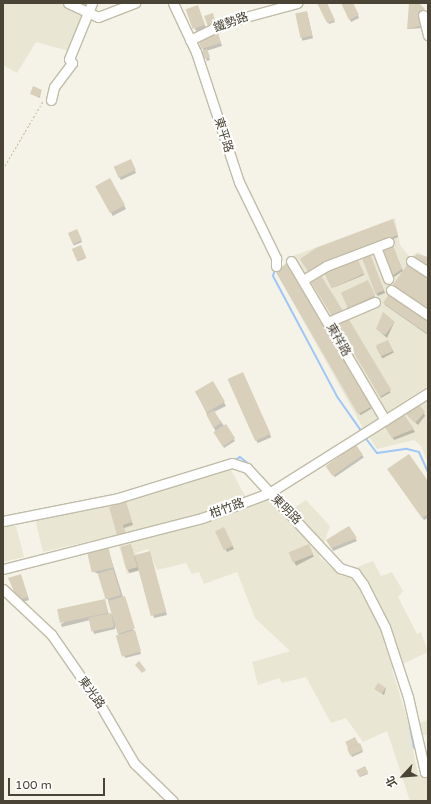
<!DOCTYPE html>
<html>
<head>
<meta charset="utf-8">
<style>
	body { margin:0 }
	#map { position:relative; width:431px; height:804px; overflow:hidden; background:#f5f3e7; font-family:"Varela Round","Noto Sans TC",sans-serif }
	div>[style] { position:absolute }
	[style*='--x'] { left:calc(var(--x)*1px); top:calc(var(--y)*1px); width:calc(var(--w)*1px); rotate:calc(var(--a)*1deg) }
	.residential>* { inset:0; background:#e9e6d4 }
	.shadow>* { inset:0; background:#0003; transform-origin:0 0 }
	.stream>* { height:2px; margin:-1px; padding:0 1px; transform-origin:1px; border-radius:1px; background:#9ec7f7 }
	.building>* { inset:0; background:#d8d0bb; transform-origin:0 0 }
	.path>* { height:1px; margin-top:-0.5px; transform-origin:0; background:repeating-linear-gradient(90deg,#c5bb98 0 2px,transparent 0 4px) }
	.roads { filter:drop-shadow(1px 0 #c1bca8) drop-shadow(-1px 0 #c1bca8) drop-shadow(0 1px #c1bca8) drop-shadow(0 -1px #c1bca8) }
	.minor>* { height:9px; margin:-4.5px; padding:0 4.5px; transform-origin:4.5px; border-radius:4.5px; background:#fff }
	span { translate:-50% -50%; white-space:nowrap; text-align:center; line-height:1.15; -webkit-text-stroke:4px #fff; paint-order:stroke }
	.street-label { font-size:12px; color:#494435 }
	.frame { position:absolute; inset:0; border:4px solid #494435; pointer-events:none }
	.north { position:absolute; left:383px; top:756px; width:40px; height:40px; -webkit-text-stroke:3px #fff; paint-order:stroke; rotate:244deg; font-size:11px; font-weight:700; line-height:16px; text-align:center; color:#494435 }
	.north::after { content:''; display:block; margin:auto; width:14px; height:18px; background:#494435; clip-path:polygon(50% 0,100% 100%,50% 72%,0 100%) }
	.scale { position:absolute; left:8px; top:778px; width:97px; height:18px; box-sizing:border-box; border:2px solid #494435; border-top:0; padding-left:5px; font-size:12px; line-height:14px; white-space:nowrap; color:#494435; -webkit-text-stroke:3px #fff; paint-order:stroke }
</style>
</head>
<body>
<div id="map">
	<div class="residential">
		<i style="clip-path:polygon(3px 3px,90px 3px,69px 51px,36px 42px,17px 73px,3px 65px)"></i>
		<i style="clip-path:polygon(395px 218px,400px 245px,410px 257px,418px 252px,428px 258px,428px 386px,363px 428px,277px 274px,290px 257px)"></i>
		<i style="clip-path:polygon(428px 397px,428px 463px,421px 446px,414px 440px,377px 449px,368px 435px)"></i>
		<i style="clip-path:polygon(230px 468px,250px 505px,267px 500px,289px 511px,306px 500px,330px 526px,319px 557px,339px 574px,373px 561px,381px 576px,392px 572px,403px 591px,398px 597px,417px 634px,421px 632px,428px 652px,392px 669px,409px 725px,428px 720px,428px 734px,411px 740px,418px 775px,428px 772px,428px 801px,410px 801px,387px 731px,363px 742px,346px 718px,331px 723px,306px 677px,282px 683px,279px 678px,258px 685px,252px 662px,290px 651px,255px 618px,237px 572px,204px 584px,199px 572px,192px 574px,186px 563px,157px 570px,148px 549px,136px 553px,141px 571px,127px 574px,116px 535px,43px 552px,35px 519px,133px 499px)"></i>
		<i style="clip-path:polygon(3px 526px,16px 526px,24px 557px,3px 562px)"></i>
	</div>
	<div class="shadow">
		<i style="clip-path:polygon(319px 3px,326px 3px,335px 22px,329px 24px)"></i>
		<i style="clip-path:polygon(342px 3px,352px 3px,359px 18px,351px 22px)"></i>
		<i style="clip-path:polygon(410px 3px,417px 3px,425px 13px,424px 28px,408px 29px)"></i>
		<i style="clip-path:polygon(199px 9px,206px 28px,196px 31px,195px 29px)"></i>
		<i style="left:307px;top:12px;width:27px;height:11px;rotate:77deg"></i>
		<i style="clip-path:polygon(218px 34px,222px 46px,206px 51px,210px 60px,207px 61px,199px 38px)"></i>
		<i style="clip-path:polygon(41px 90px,40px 98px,31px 94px)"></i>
		<i style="clip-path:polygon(132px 163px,136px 173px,121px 180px,119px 177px)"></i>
		<i style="left:110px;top:179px;width:34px;height:15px;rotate:62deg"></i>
		<i style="clip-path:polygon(393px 222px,398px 237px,323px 266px)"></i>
		<i style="left:77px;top:230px;width:13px;height:9px;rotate:67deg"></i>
		<i style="left:81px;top:246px;width:13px;height:9px;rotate:67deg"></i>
		<i style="clip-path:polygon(393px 248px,403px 271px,391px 279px,392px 271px)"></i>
		<i style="left:370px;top:256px;width:40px;height:8px;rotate:68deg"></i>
		<i style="clip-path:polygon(358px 261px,364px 275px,335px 287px,325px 272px)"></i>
		<i style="left:288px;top:264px;width:167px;height:13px;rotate:60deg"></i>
		<i style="clip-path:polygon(369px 283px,375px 297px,348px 308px,347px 307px)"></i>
		<i style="clip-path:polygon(384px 303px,428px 322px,428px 335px,385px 305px)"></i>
		<i style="left:348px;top:319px;width:85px;height:11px;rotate:60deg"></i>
		<i style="clip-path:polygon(394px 323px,387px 338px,377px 329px)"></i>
		<i style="left:388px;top:341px;width:13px;height:13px;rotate:63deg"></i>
		<i style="left:244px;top:376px;width:67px;height:15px;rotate:66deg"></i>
		<i style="clip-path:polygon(213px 382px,226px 406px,214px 412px,235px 441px,224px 448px,196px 392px)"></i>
		<i style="clip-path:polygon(424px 413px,425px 416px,418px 425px,408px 416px)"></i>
		<i style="clip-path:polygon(403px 414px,415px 432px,394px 440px,385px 426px)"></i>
		<i style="left:356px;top:446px;width:14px;height:35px;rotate:56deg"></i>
		<i style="clip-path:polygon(390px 472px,428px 482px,428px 518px,424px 520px)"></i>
		<i style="clip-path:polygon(127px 506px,133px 525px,124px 528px,126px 536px,120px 538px,110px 508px)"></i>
		<i style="clip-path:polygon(348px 527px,357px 541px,333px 551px,328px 540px)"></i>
		<i style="clip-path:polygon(224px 528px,234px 549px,227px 552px,216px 532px)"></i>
		<i style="left:308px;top:545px;width:13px;height:20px;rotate:63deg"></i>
		<i style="clip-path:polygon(107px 546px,141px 654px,125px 658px,116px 625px,115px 629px,94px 634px,90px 620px,62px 627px,61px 624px,105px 600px,109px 615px,113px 614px,99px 574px,94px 572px)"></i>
		<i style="clip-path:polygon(121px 548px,132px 548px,134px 556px,149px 552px,167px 615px,154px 618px,140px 570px,129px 573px)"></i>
		<i style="clip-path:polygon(21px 576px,29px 600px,20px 603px,9px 579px)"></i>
		<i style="clip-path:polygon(386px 688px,384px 695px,375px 689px)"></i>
		<i style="clip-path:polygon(355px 738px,363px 752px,352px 757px,346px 742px)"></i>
		<i style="clip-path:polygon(365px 767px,368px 774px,360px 777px,357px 771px)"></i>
	</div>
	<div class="stream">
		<i style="--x:275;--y:269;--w:7;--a:106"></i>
		<i style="--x:273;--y:276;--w:138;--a:62"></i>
		<i style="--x:338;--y:398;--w:42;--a:54.8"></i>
		<i style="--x:364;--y:436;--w:21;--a:53"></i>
		<i style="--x:377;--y:453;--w:30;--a:-8"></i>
		<i style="--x:407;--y:449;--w:12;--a:14"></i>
		<i style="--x:419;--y:452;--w:22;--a:66"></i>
		<i style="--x:234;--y:461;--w:7;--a:-34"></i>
		<i style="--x:240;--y:457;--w:13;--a:39"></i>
		<i style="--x:410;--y:726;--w:22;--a:80"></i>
	</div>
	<div class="building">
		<i style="clip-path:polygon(317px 3px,327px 3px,335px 20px,327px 23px)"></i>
		<i style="clip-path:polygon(341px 3px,353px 3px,359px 15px,349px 20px)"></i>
		<i style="clip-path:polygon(409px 3px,419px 3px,425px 9px,421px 13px,424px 25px,407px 29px)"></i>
		<i style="left:198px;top:5px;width:21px;height:13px;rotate:71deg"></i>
		<i style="left:307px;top:11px;width:25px;height:12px;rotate:78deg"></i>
		<i style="clip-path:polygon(213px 13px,215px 20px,220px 18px,221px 22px,208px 27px,204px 16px)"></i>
		<i style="clip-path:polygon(217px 30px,221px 43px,201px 49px,198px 38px)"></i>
		<i style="clip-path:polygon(207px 49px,210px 57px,204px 59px,202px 51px)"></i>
		<i style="clip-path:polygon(33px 86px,42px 90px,39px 97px,30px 94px)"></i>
		<i style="left:131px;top:159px;width:12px;height:19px;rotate:66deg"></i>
		<i style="left:110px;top:178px;width:31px;height:17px;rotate:61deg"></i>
		<i style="clip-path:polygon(393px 219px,398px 235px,322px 264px,309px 273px,300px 259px,316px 248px)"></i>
		<i style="left:77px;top:229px;width:12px;height:10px;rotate:66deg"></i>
		<i style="left:81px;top:245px;width:13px;height:10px;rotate:67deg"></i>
		<i style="clip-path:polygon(393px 245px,402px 269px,389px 278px,387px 272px,390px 271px,382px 250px)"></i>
		<i style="left:370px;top:253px;width:40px;height:9px;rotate:70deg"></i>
		<i style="clip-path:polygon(417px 254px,428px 257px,428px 271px,411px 260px)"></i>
		<i style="left:357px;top:258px;width:17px;height:36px;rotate:65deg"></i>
		<i style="clip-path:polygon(410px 261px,428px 274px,428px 311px,392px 286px)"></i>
		<i style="left:288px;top:263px;width:166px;height:15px;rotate:60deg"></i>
		<i style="left:320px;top:274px;width:44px;height:12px;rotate:58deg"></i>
		<i style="left:368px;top:280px;width:17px;height:30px;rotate:65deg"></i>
		<i style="clip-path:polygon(389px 294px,428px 320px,428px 334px,383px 303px)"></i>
		<i style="clip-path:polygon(383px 312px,395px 322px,385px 335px,376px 329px)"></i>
		<i style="left:348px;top:318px;width:84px;height:13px;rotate:59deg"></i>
		<i style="left:388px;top:340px;width:12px;height:13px;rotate:66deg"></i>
		<i style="left:243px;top:372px;width:68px;height:17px;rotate:66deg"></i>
		<i style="left:213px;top:381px;width:24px;height:21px;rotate:60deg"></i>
		<i style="clip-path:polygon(417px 402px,425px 412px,415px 423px,405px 413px)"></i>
		<i style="left:214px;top:410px;width:15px;height:9px;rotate:62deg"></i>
		<i style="clip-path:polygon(403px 413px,414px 429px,392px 438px,384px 426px)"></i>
		<i style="left:226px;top:424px;width:17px;height:15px;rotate:57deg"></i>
		<i style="left:356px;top:445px;width:12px;height:37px;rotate:55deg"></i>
		<i style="clip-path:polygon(409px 454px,428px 481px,428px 514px,422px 518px,387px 469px)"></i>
		<i style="clip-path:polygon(126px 502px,132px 522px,123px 525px,125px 533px,117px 535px,109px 507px)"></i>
		<i style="clip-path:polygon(349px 526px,357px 538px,331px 548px,326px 540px)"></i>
		<i style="left:224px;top:527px;width:21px;height:10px;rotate:65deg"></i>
		<i style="left:131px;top:544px;width:24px;height:11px;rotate:75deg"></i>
		<i style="left:309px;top:544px;width:11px;height:22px;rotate:68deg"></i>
		<i style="left:108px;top:545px;width:23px;height:22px;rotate:77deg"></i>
		<i style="left:150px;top:551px;width:63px;height:16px;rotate:75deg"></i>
		<i style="left:113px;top:569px;width:27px;height:16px;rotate:73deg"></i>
		<i style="clip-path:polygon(21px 574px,28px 597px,18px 600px,8px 578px)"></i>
		<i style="left:125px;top:596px;width:34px;height:18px;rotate:73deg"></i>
		<i style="left:105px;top:599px;width:14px;height:49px;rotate:78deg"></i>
		<i style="left:111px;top:613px;width:14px;height:23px;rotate:78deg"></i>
		<i style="left:135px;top:630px;width:22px;height:20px;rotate:74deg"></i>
		<i style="clip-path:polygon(139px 661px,146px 670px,142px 673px,135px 665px)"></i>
		<i style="left:378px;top:683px;width:9px;height:7px;rotate:32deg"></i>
		<i style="left:355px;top:737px;width:7px;height:11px;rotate:63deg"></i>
		<i style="left:360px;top:743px;width:8px;height:14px;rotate:67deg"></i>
		<i style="left:365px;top:766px;width:7px;height:10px;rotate:63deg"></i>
	</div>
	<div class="path">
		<i style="--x:3;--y:169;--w:79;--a:-59.5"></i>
	</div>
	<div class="roads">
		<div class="minor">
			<i style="--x:68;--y:3;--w:33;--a:25"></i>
			<i style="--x:98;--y:17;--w:40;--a:-21"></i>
			<i style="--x:173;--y:3;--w:54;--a:64.9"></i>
			<i style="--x:196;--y:52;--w:137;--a:71.7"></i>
			<i style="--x:239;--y:182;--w:85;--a:64"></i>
			<i style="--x:276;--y:258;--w:8;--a:90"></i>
			<i style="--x:423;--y:15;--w:21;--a:76"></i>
			<i style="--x:190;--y:40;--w:41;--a:-25.9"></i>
			<i style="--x:227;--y:22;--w:73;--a:-15.2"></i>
			<i style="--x:51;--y:100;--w:13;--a:-77"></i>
			<i style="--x:54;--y:87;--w:30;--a:-53"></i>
			<i style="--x:72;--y:63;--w:5;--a:-127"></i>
			<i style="--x:69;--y:59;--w:61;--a:-67.7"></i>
			<i style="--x:376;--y:247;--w:34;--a:69"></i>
			<i style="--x:291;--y:261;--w:185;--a:59.4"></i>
			<i style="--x:411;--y:261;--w:20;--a:33"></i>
			<i style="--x:303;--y:280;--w:27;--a:-31"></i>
			<i style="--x:326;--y:266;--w:67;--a:-20.9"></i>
			<i style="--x:391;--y:290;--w:45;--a:34"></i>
			<i style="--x:328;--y:322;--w:51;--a:-23.1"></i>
			<i style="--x:3;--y:521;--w:117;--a:-11.3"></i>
			<i style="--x:118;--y:498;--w:119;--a:-17.1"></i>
			<i style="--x:232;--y:463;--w:16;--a:18"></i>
			<i style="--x:247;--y:468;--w:137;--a:47.1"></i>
			<i style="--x:340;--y:568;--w:16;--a:18"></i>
			<i style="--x:355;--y:573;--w:14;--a:54"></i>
			<i style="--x:363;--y:584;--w:48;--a:62.9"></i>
			<i style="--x:385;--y:627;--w:74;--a:71.8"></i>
			<i style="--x:408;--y:697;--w:77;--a:77.2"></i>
			<i style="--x:425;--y:772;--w:3;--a:-18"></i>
			<i style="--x:3;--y:569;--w:205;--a:-14.4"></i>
			<i style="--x:202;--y:518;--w:72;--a:-20.5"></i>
			<i style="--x:269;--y:493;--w:188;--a:-32.2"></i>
			<i style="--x:3;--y:589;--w:66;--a:43.2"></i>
			<i style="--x:51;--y:634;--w:84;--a:55.2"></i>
			<i style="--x:99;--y:703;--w:69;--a:59.7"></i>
			<i style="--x:134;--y:763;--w:54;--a:44.3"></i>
		</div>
	</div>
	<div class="street-label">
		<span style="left:231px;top:23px;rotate:-20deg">鐵勢路</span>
		<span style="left:223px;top:135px;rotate:72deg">東平路</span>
		<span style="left:338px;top:340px;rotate:60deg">東祥路</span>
		<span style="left:227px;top:509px;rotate:-20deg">柑竹路</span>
		<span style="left:286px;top:510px;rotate:45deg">東明路</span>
		<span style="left:91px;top:693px;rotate:54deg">東光路</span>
	</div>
	<div class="frame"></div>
	<div class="north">北</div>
	<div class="scale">100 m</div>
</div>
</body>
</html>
